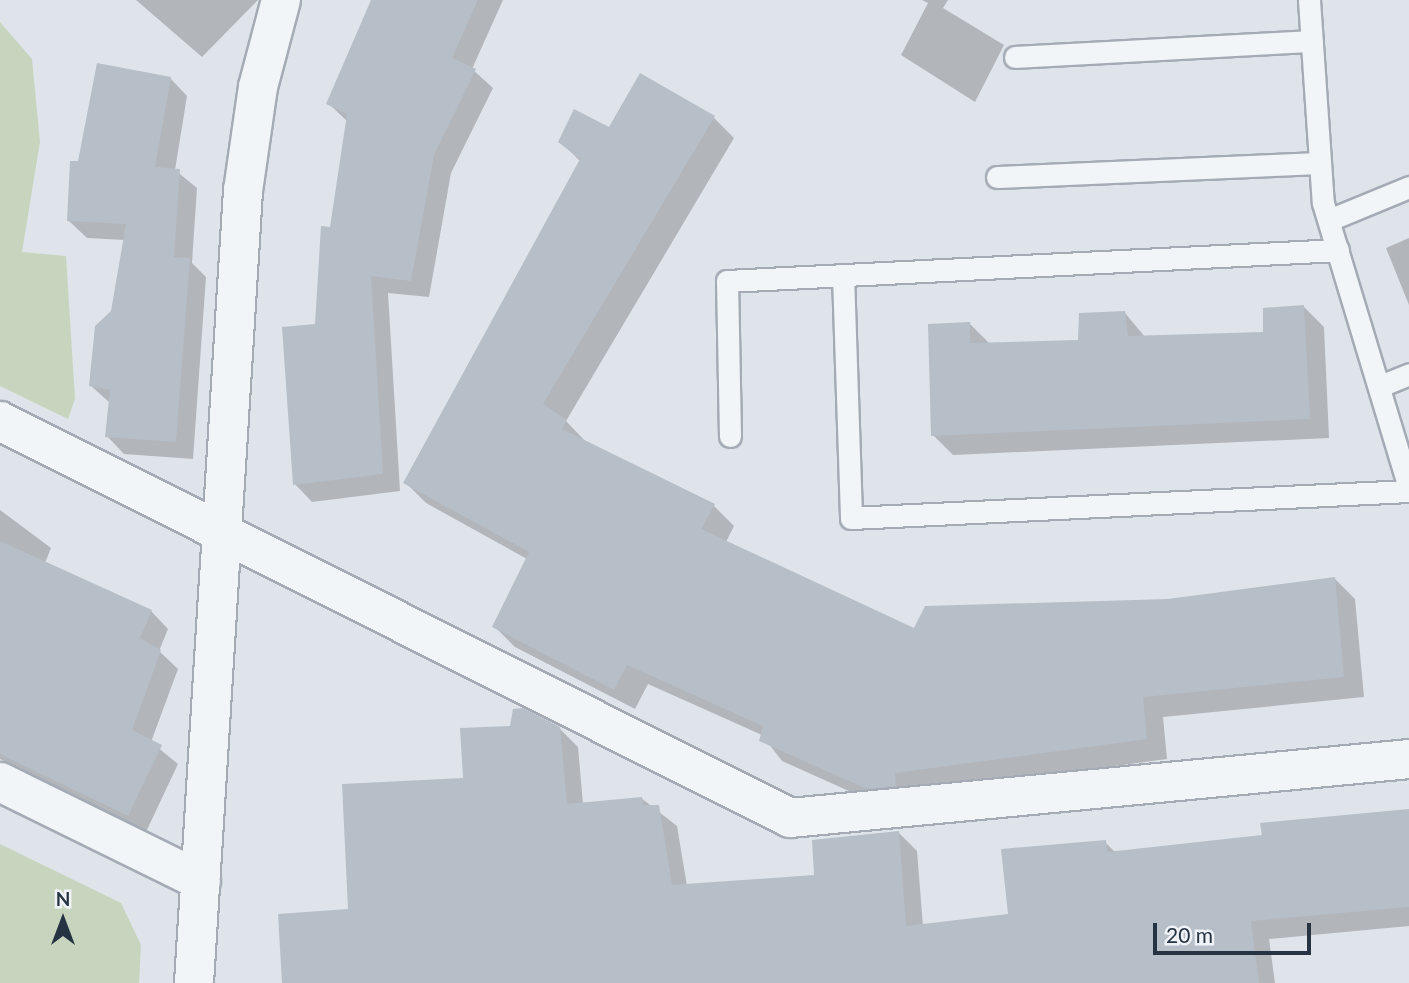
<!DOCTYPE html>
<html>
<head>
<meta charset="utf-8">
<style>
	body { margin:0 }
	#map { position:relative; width:1409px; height:983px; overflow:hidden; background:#dfe4ea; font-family:Lato,sans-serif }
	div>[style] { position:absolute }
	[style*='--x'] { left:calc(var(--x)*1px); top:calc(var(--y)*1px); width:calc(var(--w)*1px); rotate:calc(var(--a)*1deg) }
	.green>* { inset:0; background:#c7d5bf }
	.shadow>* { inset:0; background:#0003 }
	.building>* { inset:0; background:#b6bec8 }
	.roads { filter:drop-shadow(2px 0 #a4abb5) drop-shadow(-2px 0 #a4abb5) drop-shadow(0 2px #a4abb5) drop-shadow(0 -2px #a4abb5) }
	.service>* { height:21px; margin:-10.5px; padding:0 10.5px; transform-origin:10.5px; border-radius:10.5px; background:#f2f5f8 }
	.minor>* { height:38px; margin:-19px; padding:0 19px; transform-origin:19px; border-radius:19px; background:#f2f5f8 }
	.tertiary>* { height:38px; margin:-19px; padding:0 19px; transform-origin:19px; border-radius:19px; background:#f2f5f8 }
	span { translate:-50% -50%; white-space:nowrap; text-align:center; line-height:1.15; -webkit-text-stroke:5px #eff3f7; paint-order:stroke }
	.north { position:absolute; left:28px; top:885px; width:70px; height:70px; -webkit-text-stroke:5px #eff3f7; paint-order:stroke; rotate:0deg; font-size:19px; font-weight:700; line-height:28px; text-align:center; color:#263343 }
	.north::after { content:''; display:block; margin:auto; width:24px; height:32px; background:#263343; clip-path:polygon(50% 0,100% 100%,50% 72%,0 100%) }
	.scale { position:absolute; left:1153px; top:923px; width:158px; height:32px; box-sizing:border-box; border:4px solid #263343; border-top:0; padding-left:9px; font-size:21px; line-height:24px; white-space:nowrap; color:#263343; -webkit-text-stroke:5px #eff3f7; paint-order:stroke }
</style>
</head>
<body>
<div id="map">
	<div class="green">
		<i style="clip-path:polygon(0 22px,32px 59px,40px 142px,22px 252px,66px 256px,75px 399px,68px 419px,0 386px)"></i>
		<i style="clip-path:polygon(0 844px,121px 903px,141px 945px,139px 983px,0 983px)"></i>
	</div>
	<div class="shadow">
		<i style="clip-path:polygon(136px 0,258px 0,202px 57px)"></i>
		<i style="clip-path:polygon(389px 0,503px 0,472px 69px,493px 88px,451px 173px,429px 297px,388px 293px,400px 491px,312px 502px,295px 484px,348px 122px,328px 103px)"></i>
		<i style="clip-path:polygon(922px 0,948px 0,943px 8px,1004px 45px,975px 102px,901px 55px,928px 3px)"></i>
		<i style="clip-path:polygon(170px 78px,187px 96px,175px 170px,197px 188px,192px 263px,206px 277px,193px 459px,124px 454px,107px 436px,110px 403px,90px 385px,113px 312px,125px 240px,87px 238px,69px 221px,80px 163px)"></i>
		<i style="clip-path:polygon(714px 118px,734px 138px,566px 421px,586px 442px,714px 506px,734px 526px,726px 542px,914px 630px,1335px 579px,1355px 599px,1364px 697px,1163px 717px,1167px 759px,915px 793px,889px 809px,782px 761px,762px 735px,648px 684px,635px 709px,515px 647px,494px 626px,527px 559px,426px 503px,406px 483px,581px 162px,560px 141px)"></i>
		<i style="clip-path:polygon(1409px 238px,1409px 305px,1386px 248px)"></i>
		<i style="clip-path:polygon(1304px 307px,1324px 327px,1329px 438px,953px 455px,933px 435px,970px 324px,990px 344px,1080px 342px,1125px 313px,1145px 337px,1264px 334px)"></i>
		<i style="clip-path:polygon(0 510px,51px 548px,45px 563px,151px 611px,168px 629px,159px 651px,178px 669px,151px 742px,178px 764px,146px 832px,0 759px)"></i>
		<i style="clip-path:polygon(559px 728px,578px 747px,583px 804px,641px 798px,677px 826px,687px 886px,816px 877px,899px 833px,917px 851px,923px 926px,1010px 915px,1105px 842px,1116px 853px,1265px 837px,1409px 811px,1409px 926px,1269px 939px,1275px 983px,283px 983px,465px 780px)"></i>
	</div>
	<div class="building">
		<i style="clip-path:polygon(371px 0,478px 0,452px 58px,476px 69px,434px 155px,411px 281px,371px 276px,383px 474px,293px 485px,282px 327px,315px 324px,321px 226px,330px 227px,347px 114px,326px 104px)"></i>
		<i style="clip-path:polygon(97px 63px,171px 77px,155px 167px,180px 169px,174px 257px,190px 258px,176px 442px,105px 437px,110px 390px,89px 386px,95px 326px,111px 311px,126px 224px,67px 221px,70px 161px,78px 161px)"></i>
		<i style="clip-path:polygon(640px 73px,715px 116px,543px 404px,567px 420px,562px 429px,715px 504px,701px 529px,914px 628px,925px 606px,1168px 599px,1335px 577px,1344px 677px,1143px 697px,1147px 739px,895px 773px,896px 786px,867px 789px,759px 741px,763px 726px,627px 665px,614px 690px,492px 627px,529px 552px,403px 483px,580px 159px,558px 142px,574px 109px,609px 127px)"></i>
		<i style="clip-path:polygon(1304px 305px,1310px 419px,931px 436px,928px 324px,970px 322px,970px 343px,1078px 340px,1079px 313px,1125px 311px,1128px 336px,1263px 332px,1263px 308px)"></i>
		<i style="clip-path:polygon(0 541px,152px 610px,140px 638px,161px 650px,132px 730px,162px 745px,128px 816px,0 754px)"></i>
		<i style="clip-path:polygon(523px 708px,560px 727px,567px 804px,642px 797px,643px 805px,659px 805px,672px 885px,814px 875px,812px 840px,899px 831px,906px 926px,1008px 914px,1001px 849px,1106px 840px,1107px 852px,1262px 835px,1260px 823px,1409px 809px,1409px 907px,1251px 921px,1259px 983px,282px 983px,278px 914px,348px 909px,342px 784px,463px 778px,460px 728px,510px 726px,513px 709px)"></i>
	</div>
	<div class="roads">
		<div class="service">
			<i style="--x:1309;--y:0;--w:203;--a:86.1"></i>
			<i style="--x:1323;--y:203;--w:297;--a:73.2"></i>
			<i style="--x:1015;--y:57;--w:297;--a:-3.1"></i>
			<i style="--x:997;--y:177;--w:323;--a:-2.5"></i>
			<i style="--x:1329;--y:220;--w:87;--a:-22.4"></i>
			<i style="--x:843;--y:275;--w:243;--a:88.1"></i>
			<i style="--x:851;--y:518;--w:559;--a:-2.77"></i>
			<i style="--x:1380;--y:386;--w:31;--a:-22"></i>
			<i style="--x:730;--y:436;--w:155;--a:-91.1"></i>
			<i style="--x:727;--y:281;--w:612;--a:-2.9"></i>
		</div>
		<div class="minor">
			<i style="--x:0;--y:421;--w:884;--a:26.68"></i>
			<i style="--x:790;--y:818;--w:622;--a:-5.44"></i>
			<i style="--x:0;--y:782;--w:224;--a:26.2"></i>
		</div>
		<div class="tertiary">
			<i style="--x:194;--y:983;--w:794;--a:-86.46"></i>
			<i style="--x:243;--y:191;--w:105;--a:-81.8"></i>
			<i style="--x:258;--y:87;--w:90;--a:-75.2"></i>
		</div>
	</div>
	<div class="north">N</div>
	<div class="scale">20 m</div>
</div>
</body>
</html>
